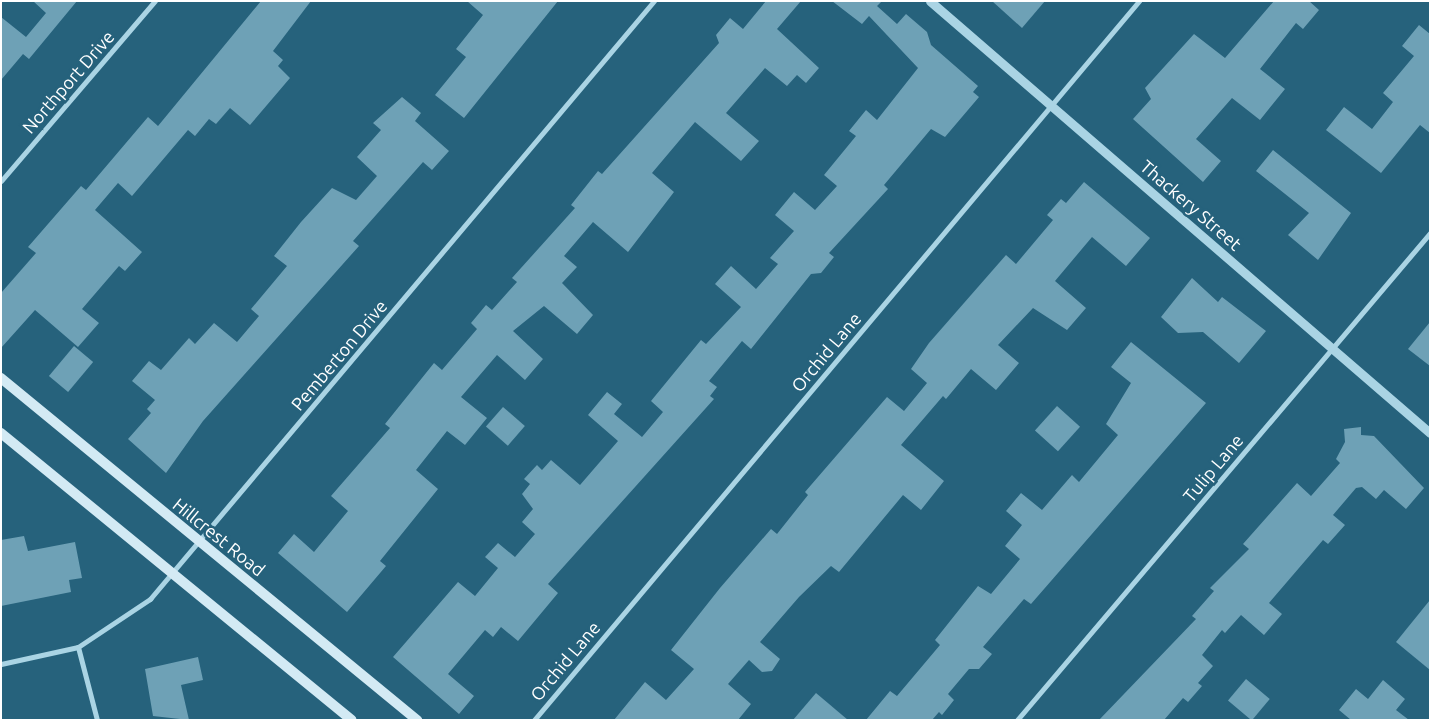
<!DOCTYPE html>
<html>
<head>
<meta charset="utf-8">
<style>
	body { margin:0 }
	#map { position:relative; width:1431px; height:721px; overflow:hidden; background:#26627c; font-family:Ubuntu,sans-serif }
	div>[style] { position:absolute }
	[style*='--x'] { left:calc(var(--x)*1px); top:calc(var(--y)*1px); width:calc(var(--w)*1px); rotate:calc(var(--a)*1deg) }
	.building>* { inset:0; background:#6ea1b6; transform-origin:0 0 }
	.minor>* { height:5px; margin:-2.5px; padding:0 2.5px; transform-origin:2.5px; border-radius:2.5px; background:#aad4e4 }
	.tertiary>* { height:9px; margin:-4.5px; padding:0 4.5px; transform-origin:4.5px; border-radius:4.5px; background:#aad4e4 }
	.secondary>* { height:10px; margin:-5px; padding:0 5px; transform-origin:5px; border-radius:5px; background:#d3eaf4 }
	span { translate:-50% -50%; white-space:nowrap; text-align:center; line-height:1.15; -webkit-text-stroke:5px #26627c; paint-order:stroke }
	.street-label { font-size:18px; color:#fff }
	.frame { position:absolute; inset:0; border:2px solid #fff; pointer-events:none }
</style>
</head>
<body>
<div id="map">
	<div class="building">
		<i style="clip-path:polygon(33px 1px,77px 1px,29px 59px,23px 54px,1px 80px,1px 17px,26px 37px,46px 13px)"></i>
		<i style="clip-path:polygon(261px 1px,311px 1px,273px 51px,283px 60px,278px 66px,290px 78px,250px 125px,230px 108px,216px 124px,209px 119px,195px 136px,188px 130px,132px 196px,118px 183px,95px 210px,142px 252px,125px 271px,119px 266px,82px 309px,99px 323px,78px 347px,35px 310px,1px 348px,1px 293px,36px 253px,28px 247px,81px 186px,86px 190px,148px 117px,158px 126px)"></i>
		<i style="clip-path:polygon(467px 1px,558px 1px,464px 118px,435px 95px,466px 57px,456px 49px,483px 15px)"></i>
		<i style="clip-path:polygon(766px 1px,801px 1px,777px 29px,819px 68px,806px 83px,797px 75px,787px 86px,765px 68px,726px 113px,759px 141px,741px 161px,695px 122px,652px 173px,674px 192px,628px 252px,593px 222px,564px 256px,577px 267px,562px 283px,593px 315px,577px 334px,544px 306px,513px 331px,543px 359px,525px 380px,497px 355px,461px 397px,487px 418px,465px 445px,447px 431px,416px 470px,438px 489px,380px 561px,386px 566px,347px 612px,278px 553px,294px 534px,314px 552px,348px 511px,331px 496px,390px 428px,385px 424px,434px 363px,442px 370px,477px 329px,471px 323px,486px 305px,492px 310px,517px 282px,512px 278px,575px 208px,571px 205px,598px 171px,602px 174px,719px 43px,716px 35px,730px 18px,743px 29px)"></i>
		<i style="clip-path:polygon(832px 1px,882px 1px,877px 6px,897px 24px,906px 14px,927px 32px,931px 45px,978px 86px,973px 92px,979px 97px,945px 137px,931px 129px,884px 185px,888px 189px,829px 253px,834px 257px,821px 273px,811px 274px,751px 349px,742px 341px,709px 381px,717px 387px,710px 396px,714px 399px,548px 584px,558px 593px,518px 641px,501px 627px,493px 637px,485px 630px,448px 674px,474px 696px,459px 714px,393px 657px,458px 582px,475px 596px,498px 568px,485px 557px,498px 543px,515px 557px,535px 534px,522px 522px,533px 509px,522px 494px,530px 484px,524px 479px,537px 465px,542px 470px,551px 460px,580px 485px,618px 441px,588px 415px,607px 392px,622px 404px,614px 414px,642px 437px,663px 412px,651px 401px,701px 340px,706px 344px,741px 307px,715px 284px,731px 266px,756px 289px,778px 264px,770px 258px,794px 231px,775px 215px,794px 192px,815px 210px,837px 186px,824px 175px,856px 136px,849px 131px,866px 110px,877px 120px,918px 68px,869px 16px,862px 24px)"></i>
		<i style="clip-path:polygon(992px 1px,1045px 1px,1022px 28px)"></i>
		<i style="clip-path:polygon(1274px 1px,1309px 1px,1319px 10px,1303px 29px,1296px 23px,1260px 69px,1285px 89px,1260px 120px,1232px 98px,1196px 139px,1221px 161px,1203px 182px,1133px 119px,1151px 99px,1145px 88px,1194px 34px,1225px 58px)"></i>
		<i style="clip-path:polygon(1419px 25px,1430px 34px,1430px 133px,1420px 125px,1381px 173px,1326px 130px,1344px 107px,1372px 129px,1393px 102px,1383px 93px,1414px 56px,1402px 46px)"></i>
		<i style="clip-path:polygon(402px 97px,421px 113px,415px 121px,449px 151px,432px 170px,423px 162px,353px 241px,359px 246px,203px 421px,166px 473px,128px 439px,151px 413px,147px 409px,155px 400px,132px 381px,149px 361px,161px 370px,189px 338px,195px 344px,214px 323px,237px 342px,259px 316px,251px 309px,287px 266px,274px 256px,301px 222px,332px 188px,356px 200px,377px 176px,357px 157px,381px 130px,373px 123px)"></i>
		<i style="clip-path:polygon(1273px 150px,1351px 213px,1318px 260px,1288px 235px,1309px 213px,1256px 171px)"></i>
		<i style="clip-path:polygon(1084px 182px,1150px 238px,1126px 266px,1092px 237px,1055px 281px,1086px 308px,1067px 330px,1033px 308px,998px 345px,1019px 363px,996px 390px,971px 369px,946px 399px,943px 396px,901px 445px,944px 481px,921px 510px,903px 495px,839px 572px,831px 566px,799px 597px,760px 642px,780px 659px,772px 671px,762px 672px,749px 660px,728px 684px,751px 704px,738px 720px,614px 720px,645px 682px,666px 700px,694px 669px,671px 650px,720px 588px,771px 529px,777px 534px,808px 495px,805px 492px,887px 397px,904px 411px,927px 383px,911px 369px,929px 343px,1006px 255px,1016px 264px,1053px 220px,1047px 215px,1061px 199px,1066px 203px)"></i>
		<i style="clip-path:polygon(1192px 278px,1218px 302px,1222px 297px,1266px 331px,1239px 363px,1203px 332px,1178px 333px,1161px 317px)"></i>
		<i style="clip-path:polygon(1430px 322px,1430px 366px,1408px 349px)"></i>
		<i style="clip-path:polygon(1131px 342px,1206px 403px,1031px 604px,1024px 599px,983px 647px,992px 654px,979px 669px,969px 669px,948px 694px,954px 700px,942px 715px,939px 712px,932px 720px,866px 720px,890px 691px,897px 696px,940px 645px,935px 640px,978px 586px,991px 594px,1020px 559px,1005px 546px,1022px 525px,1006px 511px,1021px 493px,1042px 510px,1072px 475px,1079px 482px,1118px 435px,1106px 424px,1131px 383px,1111px 367px)"></i>
		<i style="left:74px;top:346px;width:25px;height:39px;rotate:40deg"></i>
		<i style="left:1057px;top:406px;width:31px;height:33px;rotate:42deg"></i>
		<i style="left:503px;top:407px;width:29px;height:26px;rotate:41deg"></i>
		<i style="clip-path:polygon(1361px 427px,1361px 435px,1374px 436px,1424px 488px,1406px 509px,1384px 490px,1376px 499px,1362px 487px,1356px 488px,1333px 515px,1345px 525px,1328px 544px,1323px 540px,1269px 603px,1282px 614px,1264px 635px,1241px 615px,1225px 633px,1222px 630px,1202px 655px,1213px 666px,1198px 683px,1202px 686px,1188px 702px,1183px 698px,1164px 720px,1099px 720px,1196px 619px,1192px 616px,1214px 591px,1210px 588px,1249px 549px,1243px 544px,1297px 483px,1311px 496px,1340px 463px,1336px 459px,1345px 442px,1344px 429px)"></i>
		<i style="clip-path:polygon(24px 536px,28px 551px,75px 542px,82px 578px,69px 580px,71px 592px,1px 606px,1px 540px)"></i>
		<i style="clip-path:polygon(1430px 600px,1430px 670px,1396px 642px)"></i>
		<i style="clip-path:polygon(198px 657px,203px 680px,181px 685px,189px 720px,153px 716px,145px 669px)"></i>
		<i style="left:1246px;top:679px;width:31px;height:28px;rotate:40deg"></i>
		<i style="clip-path:polygon(1383px 680px,1405px 699px,1396px 710px,1409px 720px,1351px 720px,1339px 710px,1356px 689px,1368px 699px)"></i>
		<i style="clip-path:polygon(816px 693px,848px 720px,793px 720px)"></i>
	</div>
	<div class="minor">
		<i style="--x:1;--y:181;--w:237;--a:-49.5"></i>
		<i style="--x:78;--y:647;--w:75;--a:75.4"></i>
		<i style="--x:1;--y:664;--w:79;--a:-12.4"></i>
		<i style="--x:78;--y:647;--w:87;--a:-33.7"></i>
		<i style="--x:150;--y:599;--w:782;--a:-49.88"></i>
		<i style="--x:534;--y:720;--w:940;--a:-49.92"></i>
		<i style="--x:1017;--y:720;--w:639;--a:-49.7"></i>
	</div>
	<div class="tertiary">
		<i style="--x:930;--y:1;--w:661;--a:40.83"></i>
	</div>
	<div class="secondary">
		<i style="--x:1;--y:378;--w:539;--a:39.42"></i>
		<i style="--x:1;--y:433;--w:453;--a:39.3"></i>
	</div>
	<div class="street-label">
		<span style="left:68px;top:82px;rotate:-49deg">Northport Drive</span>
		<span style="left:1191px;top:205px;rotate:41deg">Thackery Street</span>
		<span style="left:826px;top:352px;rotate:-50deg">Orchid Lane</span>
		<span style="left:339px;top:355px;rotate:-50deg">Pemberton Drive</span>
		<span style="left:1213px;top:468px;rotate:-50deg">Tulip Lane</span>
		<span style="left:219px;top:537px;rotate:39deg">Hillcrest Road</span>
		<span style="left:565px;top:661px;rotate:-50deg">Orchid Lane</span>
	</div>
	<div class="frame"></div>
</div>
</body>
</html>
